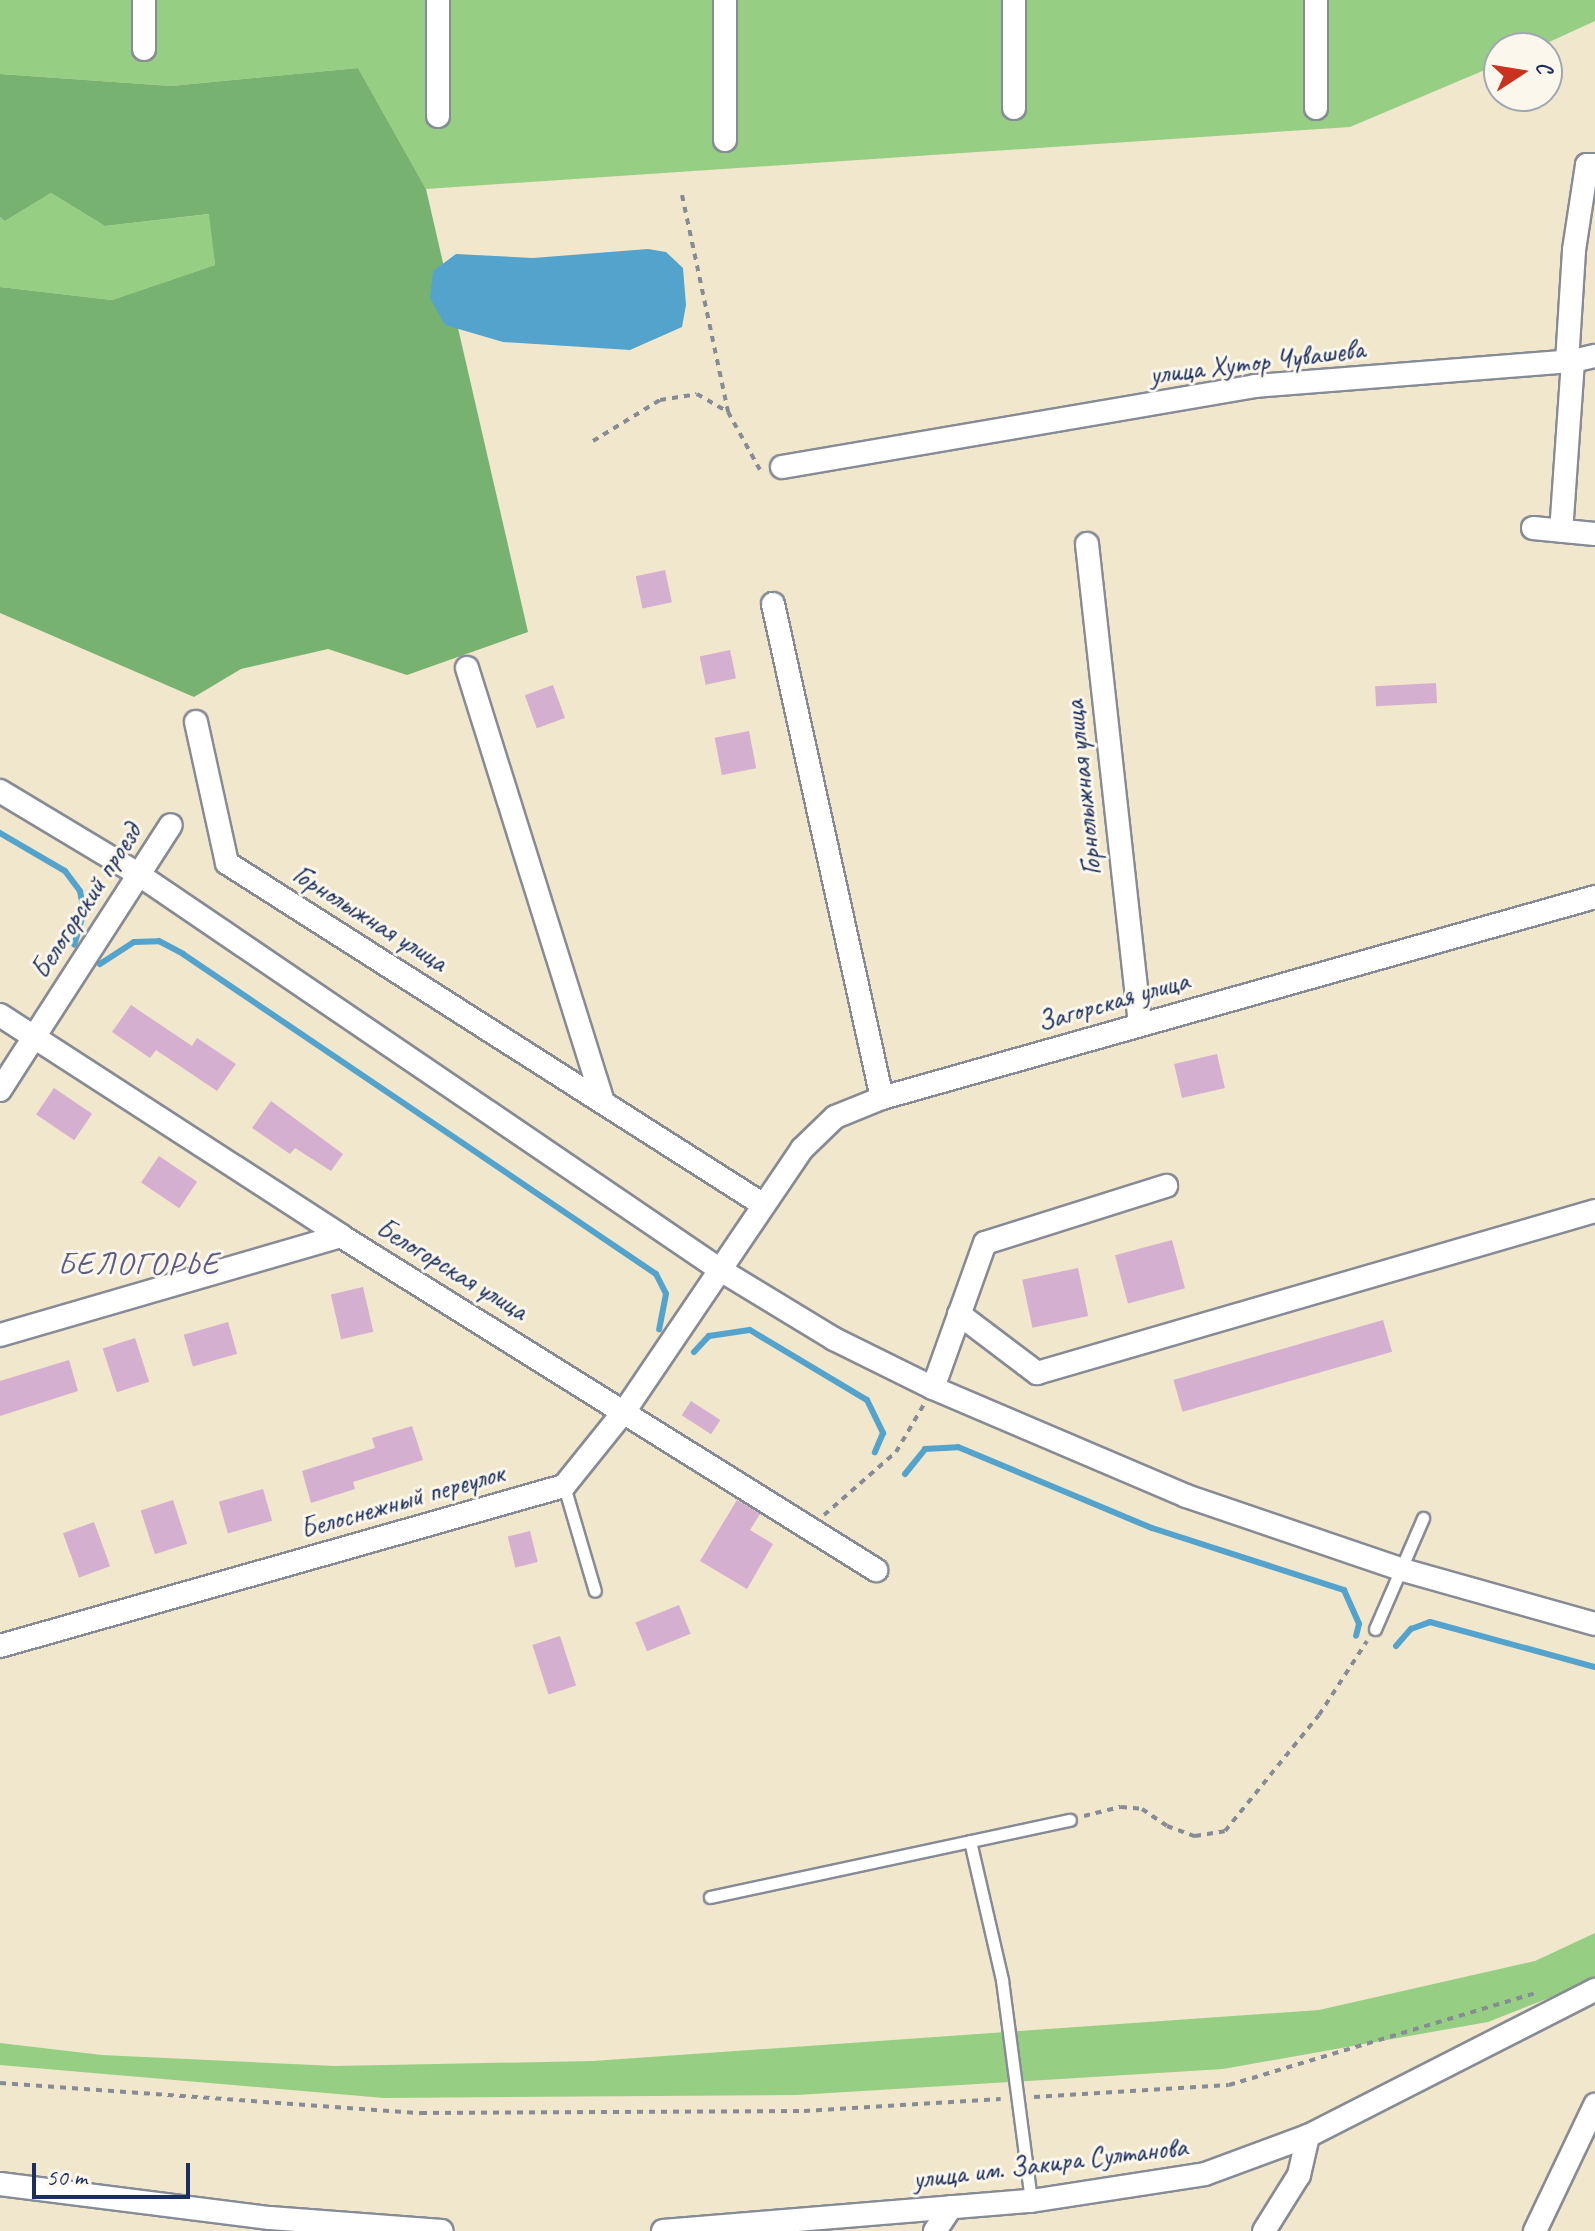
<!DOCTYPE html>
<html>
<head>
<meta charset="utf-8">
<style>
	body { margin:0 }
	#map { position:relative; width:1595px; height:2231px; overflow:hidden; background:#f1e7cc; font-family:Caveat,sans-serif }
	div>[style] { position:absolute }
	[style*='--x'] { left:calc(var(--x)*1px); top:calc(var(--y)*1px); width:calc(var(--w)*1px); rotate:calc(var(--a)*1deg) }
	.green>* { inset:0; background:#96cf83 }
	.forest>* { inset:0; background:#78b271 }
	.water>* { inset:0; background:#53a3cd }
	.stream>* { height:6px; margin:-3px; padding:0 3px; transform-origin:3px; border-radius:3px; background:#53a3cd }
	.building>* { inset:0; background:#d4afcf; transform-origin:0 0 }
	.path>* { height:4px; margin-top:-2px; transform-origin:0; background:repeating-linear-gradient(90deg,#868b95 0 6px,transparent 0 12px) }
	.roads { filter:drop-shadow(2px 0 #868b95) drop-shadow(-2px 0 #868b95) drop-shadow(0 2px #868b95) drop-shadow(0 -2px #868b95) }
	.lane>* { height:11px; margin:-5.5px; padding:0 5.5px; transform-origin:5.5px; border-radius:5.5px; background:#fff }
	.street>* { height:22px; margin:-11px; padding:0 11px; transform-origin:11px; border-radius:11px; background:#fff }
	span { translate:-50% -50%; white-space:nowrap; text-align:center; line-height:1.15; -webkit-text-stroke:6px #fbf7ec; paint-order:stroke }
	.street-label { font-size:28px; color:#1b2f5e }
	.quarter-label { font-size:32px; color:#5c5c86; letter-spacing:2px }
	.north { position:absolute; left:1483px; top:32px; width:80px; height:80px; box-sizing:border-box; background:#fbf7ec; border:2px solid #a1a7b3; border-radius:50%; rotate:78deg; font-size:22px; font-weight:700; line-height:32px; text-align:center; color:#1b2f5e }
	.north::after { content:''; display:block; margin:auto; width:28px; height:36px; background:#c8321e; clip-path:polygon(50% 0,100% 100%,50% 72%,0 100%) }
	.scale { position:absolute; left:32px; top:2163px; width:158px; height:36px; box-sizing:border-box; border:4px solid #1b2f5e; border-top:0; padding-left:10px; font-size:24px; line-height:28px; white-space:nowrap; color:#1b2f5e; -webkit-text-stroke:6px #fbf7ec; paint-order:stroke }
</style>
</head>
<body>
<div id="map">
	<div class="green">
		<i style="clip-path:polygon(0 0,1595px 0,1595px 21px,1536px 48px,1499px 48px,1499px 64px,1350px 127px,426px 189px,358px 68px,171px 86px,0 74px)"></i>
		<i style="clip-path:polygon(51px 193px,105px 226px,210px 214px,215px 265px,112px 300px,0 287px,0 217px,5px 221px)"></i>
		<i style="clip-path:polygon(1595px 1933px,1595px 1980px,1488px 2022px,1223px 2069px,797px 2095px,384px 2098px,0 2065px,0 2043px,102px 2055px,335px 2066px,593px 2061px,1319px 2010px,1535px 1961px)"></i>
	</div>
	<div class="forest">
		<i style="clip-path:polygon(358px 68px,426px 189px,528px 632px,407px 675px,328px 649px,241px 669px,194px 697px,0 613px,0 287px,112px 300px,215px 265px,209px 214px,105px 226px,51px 193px,5px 221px,0 217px,0 74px,171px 86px)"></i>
	</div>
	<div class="water">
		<i style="clip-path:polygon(648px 249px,666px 252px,683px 268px,686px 305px,682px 327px,630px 350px,503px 342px,445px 325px,430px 298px,433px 271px,456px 254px,533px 258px)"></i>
	</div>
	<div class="stream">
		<i style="--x:0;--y:833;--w:75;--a:30.3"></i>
		<i style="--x:65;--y:871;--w:25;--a:53"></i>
		<i style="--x:80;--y:891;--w:20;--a:79"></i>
		<i style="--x:84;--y:911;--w:35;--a:106"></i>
		<i style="--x:100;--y:964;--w:40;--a:-32.9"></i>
		<i style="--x:134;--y:942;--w:25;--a:-2"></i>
		<i style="--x:159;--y:941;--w:27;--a:28"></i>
		<i style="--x:183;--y:954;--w:571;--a:34.08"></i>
		<i style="--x:656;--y:1274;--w:22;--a:63"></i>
		<i style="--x:666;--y:1294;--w:36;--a:101"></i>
		<i style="--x:694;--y:1352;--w:22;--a:-47"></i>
		<i style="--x:709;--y:1336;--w:41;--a:-8.3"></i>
		<i style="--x:750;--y:1330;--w:136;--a:30.9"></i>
		<i style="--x:867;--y:1400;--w:37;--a:64"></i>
		<i style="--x:883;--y:1433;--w:21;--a:113"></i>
		<i style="--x:905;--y:1474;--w:32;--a:-51"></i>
		<i style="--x:925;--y:1449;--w:33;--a:-3"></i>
		<i style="--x:958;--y:1447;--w:210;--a:22.7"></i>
		<i style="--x:1152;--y:1528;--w:202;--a:17.9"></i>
		<i style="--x:1344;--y:1590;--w:37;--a:66"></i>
		<i style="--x:1359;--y:1624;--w:12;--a:104"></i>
		<i style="--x:1396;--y:1646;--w:23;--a:-49"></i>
		<i style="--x:1411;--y:1629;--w:20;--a:-20"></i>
		<i style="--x:1430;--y:1622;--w:171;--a:15.3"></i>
	</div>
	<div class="building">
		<i style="left:665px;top:570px;width:33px;height:30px;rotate:78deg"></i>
		<i style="left:730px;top:650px;width:29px;height:31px;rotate:78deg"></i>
		<i style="left:1436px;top:683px;width:20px;height:61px;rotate:87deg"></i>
		<i style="left:553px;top:685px;width:35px;height:30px;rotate:70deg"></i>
		<i style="left:749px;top:731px;width:38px;height:35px;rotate:79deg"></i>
		<i style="clip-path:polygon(131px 1005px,192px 1046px,197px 1038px,236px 1064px,217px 1091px,156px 1050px,150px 1058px,112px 1032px)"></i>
		<i style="left:1217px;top:1054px;width:35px;height:44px;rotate:77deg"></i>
		<i style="left:54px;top:1088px;width:46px;height:32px;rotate:34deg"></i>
		<i style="clip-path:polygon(271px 1101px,343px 1154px,331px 1171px,295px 1148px,290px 1154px,252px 1128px)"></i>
		<i style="left:159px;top:1156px;width:46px;height:32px;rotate:34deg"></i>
		<i style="left:1172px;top:1240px;width:50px;height:59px;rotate:75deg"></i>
		<i style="left:1078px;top:1268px;width:49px;height:57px;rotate:78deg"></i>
		<i style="left:363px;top:1287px;width:46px;height:33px;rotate:77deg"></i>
		<i style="left:1383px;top:1320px;width:33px;height:218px;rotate:74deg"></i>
		<i style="left:228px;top:1322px;width:33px;height:46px;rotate:74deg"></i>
		<i style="left:135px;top:1338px;width:46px;height:34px;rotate:72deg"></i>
		<i style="clip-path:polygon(69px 1360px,78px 1391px,0 1416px,0 1381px)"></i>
		<i style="left:691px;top:1401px;width:35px;height:17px;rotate:33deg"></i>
		<i style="clip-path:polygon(412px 1426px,423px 1460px,353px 1482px,355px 1489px,311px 1503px,302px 1471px,375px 1448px,372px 1438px)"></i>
		<i style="left:263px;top:1489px;width:33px;height:46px;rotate:74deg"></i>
		<i style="left:173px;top:1500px;width:46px;height:34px;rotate:72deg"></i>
		<i style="clip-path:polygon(737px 1500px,760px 1514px,750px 1530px,773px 1544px,747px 1589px,700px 1561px)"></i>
		<i style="left:94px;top:1522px;width:47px;height:33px;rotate:70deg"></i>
		<i style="left:530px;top:1531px;width:32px;height:23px;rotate:76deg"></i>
		<i style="left:679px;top:1605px;width:31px;height:47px;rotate:68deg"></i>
		<i style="left:560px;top:1636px;width:52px;height:29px;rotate:72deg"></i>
	</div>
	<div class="path">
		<i style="--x:682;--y:195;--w:222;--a:78"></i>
		<i style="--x:593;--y:441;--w:79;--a:-31.5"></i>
		<i style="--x:660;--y:400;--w:37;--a:-9"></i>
		<i style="--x:697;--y:394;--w:36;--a:30"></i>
		<i style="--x:728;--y:412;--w:66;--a:61.1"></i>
		<i style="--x:824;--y:1515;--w:96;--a:-41.2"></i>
		<i style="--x:896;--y:1452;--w:56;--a:-59.7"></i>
		<i style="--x:1084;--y:1816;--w:38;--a:-14"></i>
		<i style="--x:1121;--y:1807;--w:21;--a:5"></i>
		<i style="--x:1142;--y:1809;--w:30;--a:34"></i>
		<i style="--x:1167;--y:1826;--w:30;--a:20"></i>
		<i style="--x:1195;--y:1836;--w:30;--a:-9"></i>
		<i style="--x:1225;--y:1831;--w:149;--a:-51"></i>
		<i style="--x:1319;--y:1715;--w:88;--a:-57"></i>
		<i style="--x:0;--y:2083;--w:422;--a:4.1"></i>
		<i style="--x:421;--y:2113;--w:383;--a:-0.3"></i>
		<i style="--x:804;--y:2111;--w:197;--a:-3.5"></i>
		<i style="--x:1034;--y:2097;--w:195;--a:-3.5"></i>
		<i style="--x:1229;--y:2085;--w:324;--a:-16.7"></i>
	</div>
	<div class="roads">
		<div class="lane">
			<i style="--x:564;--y:1486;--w:109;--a:73.6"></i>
			<i style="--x:1375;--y:1629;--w:121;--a:-66.6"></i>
			<i style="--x:970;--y:1841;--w:143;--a:77"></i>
			<i style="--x:1002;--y:1980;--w:223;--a:82.5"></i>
			<i style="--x:710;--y:1897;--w:368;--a:-12.1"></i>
		</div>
		<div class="street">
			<i style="--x:438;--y:0;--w:116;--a:90"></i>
			<i style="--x:144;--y:49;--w:49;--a:-90"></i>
			<i style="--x:1014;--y:108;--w:108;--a:-90"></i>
			<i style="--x:1316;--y:108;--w:108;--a:-90"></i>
			<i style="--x:725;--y:140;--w:140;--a:-90"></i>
			<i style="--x:1573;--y:361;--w:23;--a:-13"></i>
			<i style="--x:1567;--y:362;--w:112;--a:-86.4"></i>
			<i style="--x:1574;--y:250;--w:86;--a:-81.3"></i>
			<i style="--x:1587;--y:165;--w:8;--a:0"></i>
			<i style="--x:782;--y:467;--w:480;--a:-9.7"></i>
			<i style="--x:1255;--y:386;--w:319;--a:-4.5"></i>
			<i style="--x:1573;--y:361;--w:170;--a:94"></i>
			<i style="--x:1533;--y:528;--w:62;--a:5.5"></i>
			<i style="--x:1087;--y:544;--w:483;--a:83.7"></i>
			<i style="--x:773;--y:604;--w:506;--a:77.56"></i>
			<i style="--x:467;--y:668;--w:455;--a:72.6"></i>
			<i style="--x:196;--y:722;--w:144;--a:77.6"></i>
			<i style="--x:227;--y:863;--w:634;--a:32.51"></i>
			<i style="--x:0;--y:791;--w:161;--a:31"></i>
			<i style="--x:138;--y:874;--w:703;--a:34.21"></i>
			<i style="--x:719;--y:1269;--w:135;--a:31.3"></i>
			<i style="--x:834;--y:1339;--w:110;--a:26.3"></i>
			<i style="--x:933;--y:1388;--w:275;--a:23.1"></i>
			<i style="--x:1186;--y:1496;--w:229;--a:18.8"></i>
			<i style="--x:1403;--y:1570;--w:199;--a:15.7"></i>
			<i style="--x:0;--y:1015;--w:406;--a:32.9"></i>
			<i style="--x:341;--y:1236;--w:631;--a:31.98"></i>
			<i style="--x:0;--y:1090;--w:315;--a:-57.2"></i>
			<i style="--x:959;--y:1314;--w:98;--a:37.1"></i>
			<i style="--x:1037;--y:1373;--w:581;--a:-16.19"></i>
			<i style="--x:0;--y:1335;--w:355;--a:-16.2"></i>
			<i style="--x:933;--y:1388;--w:154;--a:-70.3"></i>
			<i style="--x:985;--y:1243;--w:190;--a:-17.5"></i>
			<i style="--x:0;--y:1646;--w:586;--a:-15.84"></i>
			<i style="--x:564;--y:1486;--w:99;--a:-51.2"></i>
			<i style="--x:626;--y:1409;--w:314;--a:-55.9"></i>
			<i style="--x:802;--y:1149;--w:46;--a:-44.1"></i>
			<i style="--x:835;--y:1117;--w:51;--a:-22"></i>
			<i style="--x:882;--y:1098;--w:741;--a:-15.74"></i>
			<i style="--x:0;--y:2184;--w:272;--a:7.2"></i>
			<i style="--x:270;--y:2218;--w:172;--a:4.3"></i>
			<i style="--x:663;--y:2231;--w:369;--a:-4.7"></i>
			<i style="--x:1031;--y:2201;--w:176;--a:-8.8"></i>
			<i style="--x:1205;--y:2174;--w:110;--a:-20.3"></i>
			<i style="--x:1308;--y:2136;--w:322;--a:-27"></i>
			<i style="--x:935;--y:2231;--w:29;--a:-56"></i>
			<i style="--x:1264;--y:2231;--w:66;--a:-58"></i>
			<i style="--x:1299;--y:2175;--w:40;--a:-77"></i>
			<i style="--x:1535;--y:2231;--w:140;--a:-64.5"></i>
		</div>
	</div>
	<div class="street-label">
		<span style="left:1257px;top:362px;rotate:-7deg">улица Хутор Чувашева</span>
		<span style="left:1083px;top:788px;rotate:-96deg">Горнолыжная улица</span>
		<span style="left:86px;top:901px;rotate:-57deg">Белогорский проезд</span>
		<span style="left:370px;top:918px;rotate:32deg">Горнолыжная улица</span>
		<span style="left:1113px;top:1001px;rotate:-16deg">Загорская улица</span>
		<span style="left:452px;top:1269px;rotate:31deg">Белогорская улица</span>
		<span style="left:402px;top:1501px;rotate:-16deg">Белоснежный переулок</span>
		<span style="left:1050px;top:2163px;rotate:-7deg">улица им. Закира Султанова</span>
	</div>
	<div class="quarter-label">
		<span style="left:139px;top:1264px">БЕЛОГОРЬЕ</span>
	</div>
	<div class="north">С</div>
	<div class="scale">50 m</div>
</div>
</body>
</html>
